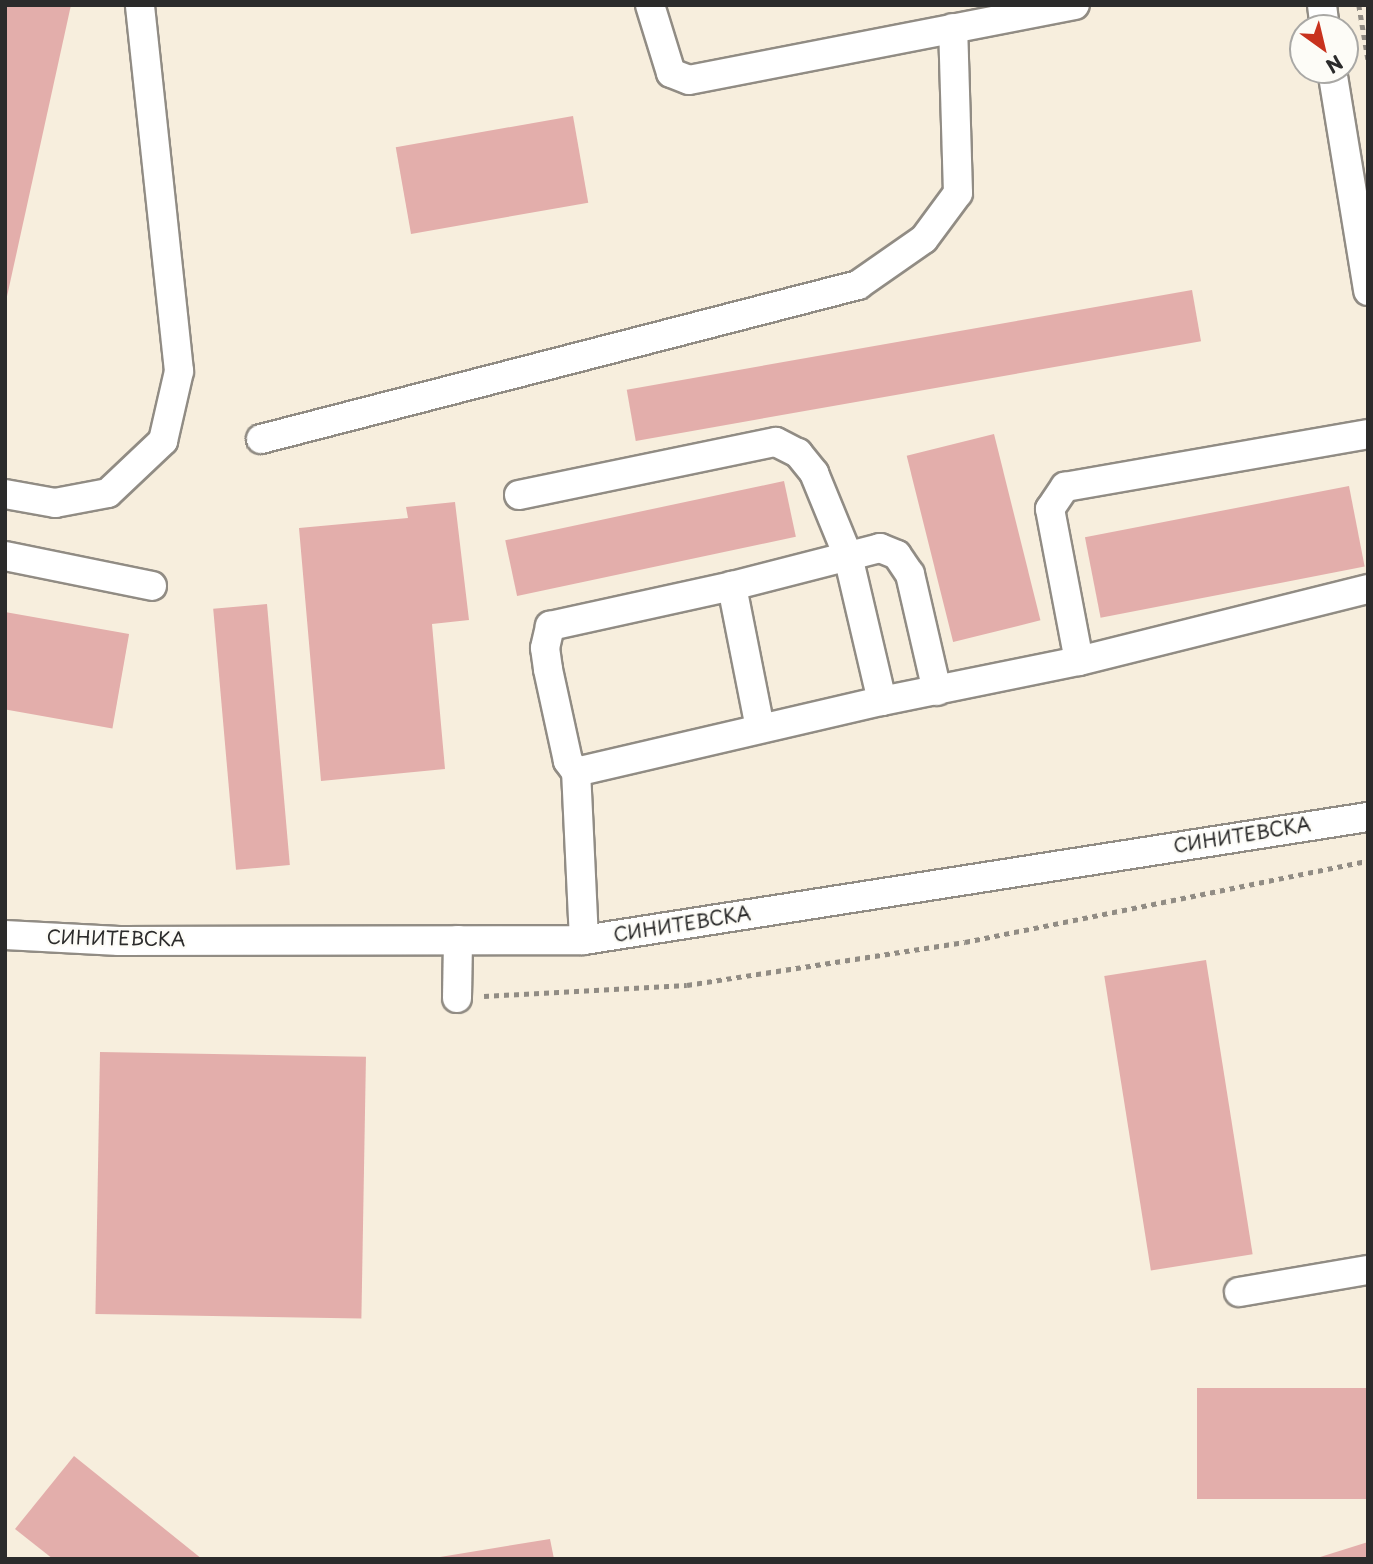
<!DOCTYPE html>
<html>
<head>
<meta charset="utf-8">
<style>
	body { margin:0 }
	#map { position:relative; width:1373px; height:1564px; overflow:hidden; background:#f7eedd; font-family:"Playpen Sans",sans-serif }
	div>[style] { position:absolute }
	[style*='--x'] { left:calc(var(--x)*1px); top:calc(var(--y)*1px); width:calc(var(--w)*1px); rotate:calc(var(--a)*1deg) }
	.building>* { inset:0; background:#e3aeab; transform-origin:0 0 }
	.path>* { height:4.5px; margin-top:-2.25px; transform-origin:0; background:repeating-linear-gradient(90deg,#918c84 0 5px,transparent 0 10px) }
	.roads { filter:drop-shadow(2px 0 #918c84) drop-shadow(-2px 0 #918c84) drop-shadow(0 2px #918c84) drop-shadow(0 -2px #918c84) }
	.minor>* { height:28px; margin:-14px; padding:0 14px; transform-origin:14px; border-radius:14px; background:#fff }
	span { translate:-50% -50%; white-space:nowrap; text-align:center; line-height:1.15; -webkit-text-stroke:5px #fdfcf7; paint-order:stroke }
	.street-label { font-size:19px; color:#2b2b2b }
	.frame { position:absolute; inset:0; border:7px solid #2b2b2b; pointer-events:none }
	.north { position:absolute; left:1289px; top:14px; width:70px; height:70px; box-sizing:border-box; background:#fdfcf7; border:2px solid #a9a8a5; border-radius:50%; rotate:146deg; font-size:19px; font-weight:700; line-height:28px; text-align:center; color:#2b2b2b }
	.north::after { content:''; display:block; margin:auto; width:24px; height:32px; background:#c8321e; clip-path:polygon(50% 0,100% 100%,50% 72%,0 100%) }
</style>
</head>
<body>
<div id="map">
	<div class="building">
		<i style="clip-path:polygon(5px 5px,71px 5px,6px 301px,5px 300px)"></i>
		<i style="left:573px;top:116px;width:88px;height:180px;rotate:80deg"></i>
		<i style="left:1192px;top:290px;width:52px;height:574px;rotate:80deg"></i>
		<i style="left:994px;top:434px;width:192px;height:90px;rotate:76deg"></i>
		<i style="left:784px;top:481px;width:57px;height:285px;rotate:78deg"></i>
		<i style="left:1349px;top:486px;width:82px;height:269px;rotate:79deg"></i>
		<i style="clip-path:polygon(455px 502px,469px 620px,432px 624px,445px 769px,321px 781px,299px 528px,408px 518px,406px 507px)"></i>
		<i style="left:267px;top:604px;width:262px;height:54px;rotate:85deg"></i>
		<i style="left:5px;top:612px;width:126px;height:96px;rotate:10deg"></i>
		<i style="left:1206px;top:960px;width:298px;height:103px;rotate:81deg"></i>
		<i style="left:100px;top:1052px;width:266px;height:262px;rotate:1deg"></i>
		<i style="left:1368px;top:1388px;width:111px;height:171px;rotate:90deg"></i>
		<i style="clip-path:polygon(74px 1456px,202px 1559px,53px 1559px,15px 1529px)"></i>
		<i style="clip-path:polygon(550px 1539px,554px 1559px,441px 1559px,440px 1557px)"></i>
		<i style="clip-path:polygon(1368px 1542px,1368px 1559px,1317px 1559px,1317px 1558px)"></i>
	</div>
	<div class="path">
		<i style="--x:1359;--y:5;--w:55;--a:80.5"></i>
		<i style="--x:484;--y:996;--w:203;--a:-3.1"></i>
		<i style="--x:687;--y:985;--w:281;--a:-8.8"></i>
		<i style="--x:965;--y:942;--w:411;--a:-11.4"></i>
	</div>
	<div class="roads">
		<div class="minor">
			<i style="--x:650;--y:5;--w:71;--a:72.8"></i>
			<i style="--x:671;--y:73;--w:19;--a:21"></i>
			<i style="--x:689;--y:80;--w:393;--a:-11"></i>
			<i style="--x:1322;--y:5;--w:23;--a:83"></i>
			<i style="--x:1332;--y:70;--w:224;--a:80.7"></i>
			<i style="--x:261;--y:439;--w:617;--a:-14.46"></i>
			<i style="--x:858;--y:285;--w:80;--a:-34.9"></i>
			<i style="--x:924;--y:239;--w:57;--a:-53.5"></i>
			<i style="--x:958;--y:193;--w:165;--a:-91.7"></i>
			<i style="--x:5;--y:494;--w:51;--a:10.2"></i>
			<i style="--x:55;--y:503;--w:54;--a:-10.7"></i>
			<i style="--x:108;--y:493;--w:76;--a:-43.4"></i>
			<i style="--x:163;--y:441;--w:72;--a:-77.1"></i>
			<i style="--x:179;--y:371;--w:368;--a:-96.1"></i>
			<i style="--x:519;--y:495;--w:262;--a:-11.7"></i>
			<i style="--x:776;--y:442;--w:25;--a:27"></i>
			<i style="--x:798;--y:453;--w:26;--a:51"></i>
			<i style="--x:814;--y:473;--w:90;--a:67.7"></i>
			<i style="--x:848;--y:556;--w:149;--a:76.8"></i>
			<i style="--x:5;--y:556;--w:150;--a:11.5"></i>
			<i style="--x:1079;--y:661;--w:155;--a:-100.8"></i>
			<i style="--x:1050;--y:509;--w:27;--a:-56"></i>
			<i style="--x:1065;--y:487;--w:308;--a:-9.9"></i>
			<i style="--x:760;--y:728;--w:145;--a:-101.2"></i>
			<i style="--x:732;--y:586;--w:153;--a:-14.4"></i>
			<i style="--x:880;--y:548;--w:18;--a:22"></i>
			<i style="--x:897;--y:555;--w:23;--a:56"></i>
			<i style="--x:910;--y:574;--w:120;--a:77"></i>
			<i style="--x:576;--y:772;--w:314;--a:-13.1"></i>
			<i style="--x:882;--y:701;--w:201;--a:-11.5"></i>
			<i style="--x:1079;--y:661;--w:298;--a:-14"></i>
			<i style="--x:5;--y:935;--w:114;--a:3"></i>
			<i style="--x:119;--y:941;--w:465;--a:-0.1"></i>
			<i style="--x:584;--y:940;--w:794;--a:-8.92"></i>
			<i style="--x:584;--y:940;--w:168;--a:-92.7"></i>
			<i style="--x:576;--y:772;--w:14;--a:-126"></i>
			<i style="--x:568;--y:761;--w:94;--a:-102.3"></i>
			<i style="--x:548;--y:669;--w:21;--a:-98"></i>
			<i style="--x:545;--y:648;--w:23;--a:-77"></i>
			<i style="--x:550;--y:626;--w:186;--a:-12.4"></i>
			<i style="--x:457;--y:998;--w:58;--a:-89"></i>
			<i style="--x:1239;--y:1292;--w:131;--a:-9.7"></i>
		</div>
	</div>
	<div class="street-label">
		<span style="left:1242px;top:835px;rotate:-9deg">СИНИТЕВСКА</span>
		<span style="left:682px;top:924px;rotate:-9deg">СИНИТЕВСКА</span>
		<span style="left:116px;top:938px;rotate:1deg">СИНИТЕВСКА</span>
	</div>
	<div class="frame"></div>
	<div class="north">N</div>
</div>
</body>
</html>
